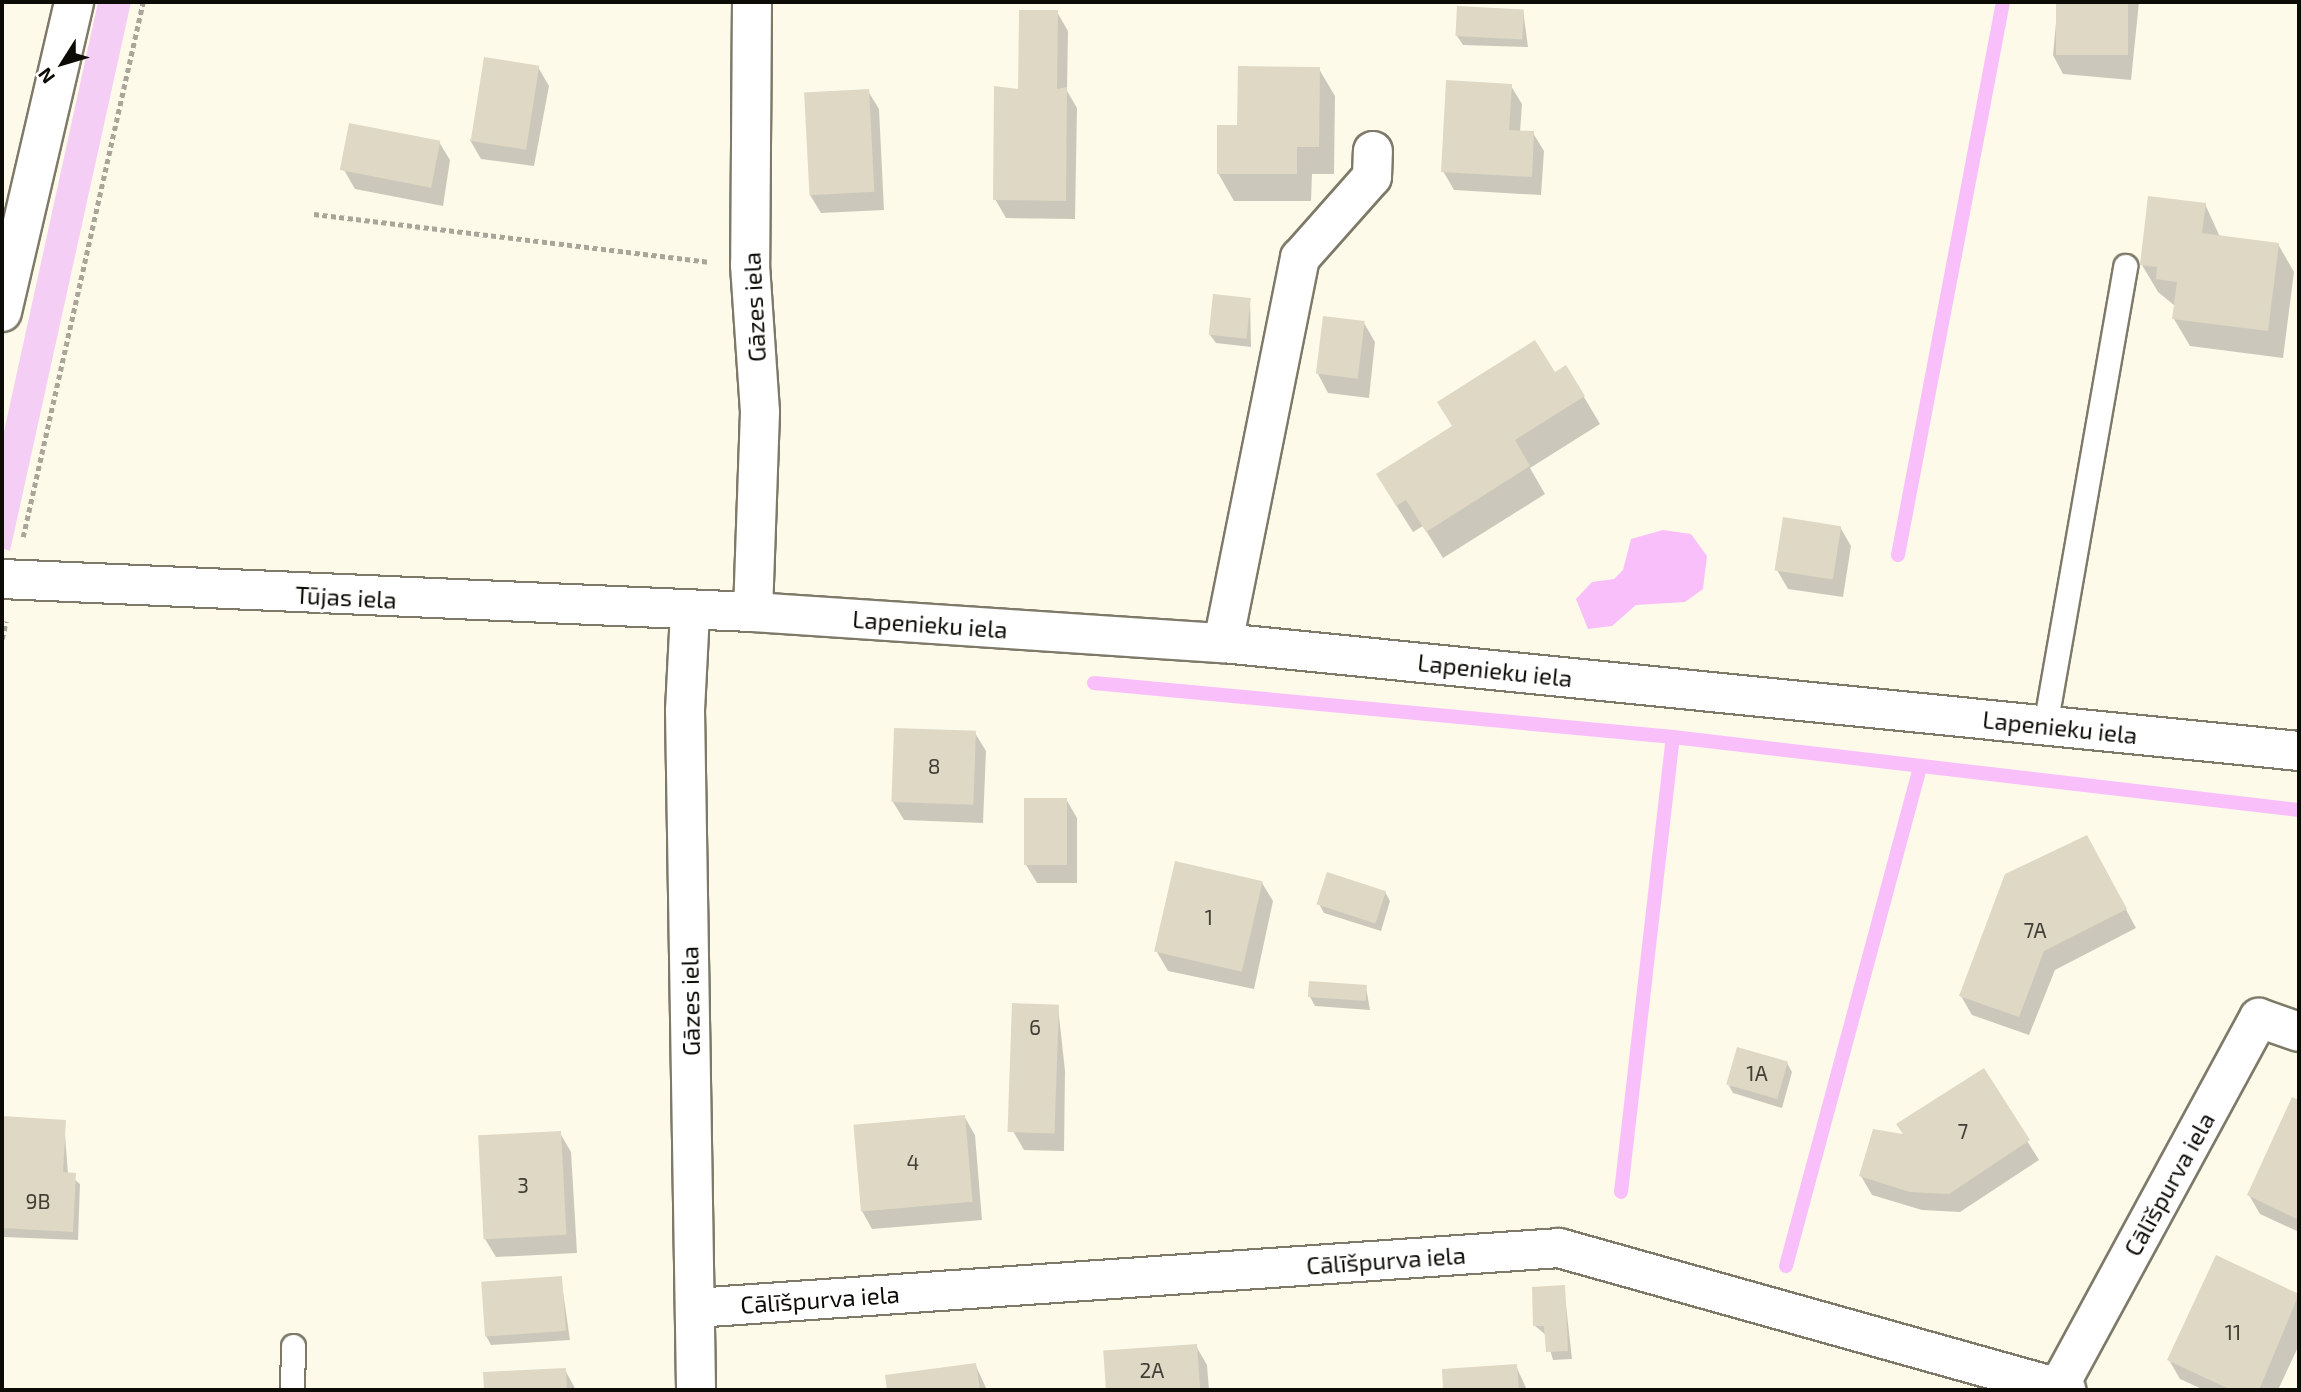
<!DOCTYPE html>
<html>
<head>
<meta charset="utf-8">
<style>
	body { margin:0 }
	#map { position:relative; width:2301px; height:1392px; overflow:hidden; background:#fefaea; font-family:"Exo 2",sans-serif }
	div>[style] { position:absolute }
	[style*='--x'] { left:calc(var(--x)*1px); top:calc(var(--y)*1px); width:calc(var(--w)*1px); rotate:calc(var(--a)*1deg) }
	.green>* { inset:0; background:#f4cef5 }
	.water>* { inset:0; background:#f9bffb }
	.shadow>* { inset:0; background:#0003 }
	.stream>* { height:14px; margin:-7px; padding:0 7px; transform-origin:7px; border-radius:7px; background:#f9bffb }
	.building>* { inset:0; background:#ded8c5; transform-origin:0 0 }
	.path>* { height:4.5px; margin-top:-2.25px; transform-origin:0; background:repeating-linear-gradient(90deg,#a8a599 0 5px,transparent 0 8.5px) }
	.roads { filter:drop-shadow(2px 0 #7e7968) drop-shadow(-2px 0 #7e7968) drop-shadow(0 2px #7e7968) drop-shadow(0 -2px #7e7968) }
	.lane>* { height:23px; margin:-11.5px; padding:0 11.5px; transform-origin:11.5px; border-radius:11.5px; background:#fff }
	.street>* { height:38px; margin:-19px; padding:0 19px; transform-origin:19px; border-radius:19px; background:#fff }
	.secondary>* { height:38px; margin:-19px; padding:0 19px; transform-origin:19px; border-radius:19px; background:#fff }
	span { translate:-50% -50%; white-space:nowrap; text-align:center; line-height:1.15; -webkit-text-stroke:6px #fff; paint-order:stroke }
	.number-label { font-size:21px; color:#413e36 }
	.number-label span { -webkit-text-stroke-width:0 }
	.street-label { font-size:24px; color:#0d0b06 }
	.frame { position:absolute; inset:0; border:4px solid #0d0b06; pointer-events:none }
	.north { position:absolute; left:28px; top:28px; width:70px; height:70px; -webkit-text-stroke:5px #fff; paint-order:stroke; rotate:233deg; font-size:19px; font-weight:700; line-height:28px; text-align:center; color:#0d0b06 }
	.north::after { content:''; display:block; margin:auto; width:24px; height:32px; background:#0d0b06; clip-path:polygon(50% 0,100% 100%,50% 72%,0 100%) }
</style>
</head>
<body>
<div id="map">
	<div class="green">
		<i style="clip-path:polygon(98px 2px,131px 2px,10px 551px,2px 548px,2px 441px)"></i>
	</div>
	<div class="water">
		<i style="clip-path:polygon(1663px 530px,1691px 534px,1707px 556px,1703px 589px,1685px 602px,1636px 605px,1612px 626px,1588px 629px,1576px 599px,1592px 582px,1614px 579px,1623px 570px,1631px 539px)"></i>
	</div>
	<div class="shadow">
		<i style="clip-path:polygon(2058px 2px,2139px 2px,2131px 80px,2063px 74px,2053px 55px)"></i>
		<i style="clip-path:polygon(1523px 10px,1528px 47px,1463px 45px,1457px 36px)"></i>
		<i style="clip-path:polygon(1057px 12px,1068px 31px,1067px 91px,1077px 108px,1075px 219px,1006px 218px,995px 199px,1020px 91px)"></i>
		<i style="clip-path:polygon(538px 67px,549px 86px,534px 166px,481px 159px,470px 140px)"></i>
		<i style="clip-path:polygon(1319px 69px,1335px 96px,1334px 174px,1312px 174px,1311px 201px,1234px 201px,1218px 173px,1239px 127px)"></i>
		<i style="clip-path:polygon(1511px 86px,1522px 104px,1520px 132px,1533px 133px,1544px 151px,1541px 195px,1454px 190px,1443px 171px)"></i>
		<i style="clip-path:polygon(868px 91px,879px 109px,884px 210px,821px 213px,810px 195px)"></i>
		<i style="clip-path:polygon(439px 142px,450px 160px,443px 206px,355px 189px,344px 170px)"></i>
		<i style="clip-path:polygon(2205px 204px,2220px 237px,2278px 244px,2294px 272px,2283px 358px,2190px 346px,2174px 319px,2175px 306px,2158px 292px,2142px 265px)"></i>
		<i style="clip-path:polygon(1250px 299px,1251px 347px,1216px 343px,1210px 335px)"></i>
		<i style="clip-path:polygon(1364px 323px,1375px 342px,1369px 398px,1328px 393px,1318px 374px)"></i>
		<i style="clip-path:polygon(1555px 374px,1584px 397px,1600px 424px,1530px 468px,1545px 494px,1443px 558px,1423px 526px,1413px 532px,1394px 502px,1453px 427px)"></i>
		<i style="clip-path:polygon(1840px 527px,1851px 546px,1843px 597px,1788px 589px,1777px 570px)"></i>
		<i style="clip-path:polygon(975px 733px,986px 751px,983px 823px,904px 820px,893px 802px)"></i>
		<i style="clip-path:polygon(1066px 799px,1077px 818px,1077px 883px,1037px 883px,1026px 865px)"></i>
		<i style="clip-path:polygon(2097px 856px,2136px 928px,2055px 970px,2029px 1035px,1972px 1015px,1961px 996px)"></i>
		<i style="clip-path:polygon(1262px 883px,1273px 901px,1254px 989px,1168px 971px,1157px 952px)"></i>
		<i style="clip-path:polygon(1385px 892px,1390px 901px,1381px 931px,1324px 913px,1319px 904px)"></i>
		<i style="clip-path:polygon(1366px 987px,1370px 1010px,1315px 1006px,1310px 997px)"></i>
		<i style="clip-path:polygon(1058px 1007px,1065px 1071px,1064px 1151px,1024px 1150px,1013px 1131px)"></i>
		<i style="clip-path:polygon(1787px 1063px,1792px 1072px,1782px 1108px,1733px 1093px,1728px 1084px)"></i>
		<i style="clip-path:polygon(1983px 1070px,2039px 1160px,1960px 1212px,1922px 1210px,1872px 1195px,1861px 1176px)"></i>
		<i style="clip-path:polygon(2293px 1099px,2299px 1102px,2299px 1232px,2260px 1214px,2249px 1195px)"></i>
		<i style="clip-path:polygon(964px 1116px,975px 1135px,982px 1220px,872px 1229px,862px 1211px)"></i>
		<i style="clip-path:polygon(4px 1118px,64px 1121px,68px 1174px,80px 1184px,78px 1240px,4px 1237px)"></i>
		<i style="clip-path:polygon(560px 1133px,571px 1152px,577px 1253px,496px 1257px,485px 1239px)"></i>
		<i style="clip-path:polygon(2217px 1257px,2299px 1296px,2299px 1345px,2278px 1390px,2204px 1390px,2180px 1379px,2169px 1360px)"></i>
		<i style="clip-path:polygon(561px 1278px,570px 1340px,491px 1345px,486px 1336px)"></i>
		<i style="clip-path:polygon(1564px 1287px,1572px 1359px,1553px 1360px,1546px 1335px,1535px 1326px)"></i>
		<i style="clip-path:polygon(1196px 1346px,1207px 1365px,1209px 1390px,1108px 1390px,1105px 1351px)"></i>
		<i style="clip-path:polygon(975px 1364px,987px 1390px,889px 1390px,887px 1377px)"></i>
		<i style="clip-path:polygon(1516px 1366px,1527px 1390px,1445px 1390px,1444px 1370px)"></i>
		<i style="clip-path:polygon(565px 1370px,576px 1390px,486px 1390px,485px 1374px)"></i>
	</div>
	<div class="stream">
		<i style="--x:1898;--y:555;--w:563;--a:-79.25"></i>
		<i style="--x:1094;--y:683;--w:582;--a:5.33"></i>
		<i style="--x:1673;--y:737;--w:630;--a:6.65"></i>
		<i style="--x:1621;--y:1192;--w:458;--a:-83.5"></i>
		<i style="--x:1786;--y:1266;--w:513;--a:-74.96"></i>
	</div>
	<div class="building">
		<i style="left:2056px;top:2px;width:72px;height:53px"></i>
		<i style="left:1457px;top:6px;width:67px;height:30px;rotate:3deg"></i>
		<i style="clip-path:polygon(1019px 10px,1058px 10px,1057px 89px,1067px 87px,1066px 201px,993px 200px,994px 86px,1018px 89px)"></i>
		<i style="left:484px;top:57px;width:56px;height:85px;rotate:9deg"></i>
		<i style="clip-path:polygon(1238px 66px,1320px 67px,1319px 147px,1297px 147px,1297px 174px,1217px 174px,1217px 125px,1237px 125px)"></i>
		<i style="clip-path:polygon(1446px 80px,1512px 84px,1509px 130px,1534px 131px,1532px 177px,1441px 172px)"></i>
		<i style="left:869px;top:89px;width:103px;height:65px;rotate:87deg"></i>
		<i style="left:349px;top:123px;width:93px;height:48px;rotate:11deg"></i>
		<i style="clip-path:polygon(2148px 196px,2206px 203px,2202px 233px,2279px 243px,2268px 331px,2172px 319px,2177px 282px,2156px 279px,2157px 267px,2140px 265px)"></i>
		<i style="left:1213px;top:294px;width:38px;height:41px;rotate:6deg"></i>
		<i style="left:1323px;top:316px;width:42px;height:58px;rotate:7deg"></i>
		<i style="clip-path:polygon(1535px 340px,1555px 372px,1566px 365px,1585px 396px,1515px 440px,1530px 466px,1426px 532px,1406px 500px,1396px 506px,1376px 474px,1452px 426px,1437px 402px)"></i>
		<i style="left:1783px;top:517px;width:59px;height:54px;rotate:9deg"></i>
		<i style="left:894px;top:728px;width:82px;height:74px;rotate:2deg"></i>
		<i style="left:1024px;top:798px;width:43px;height:67px"></i>
		<i style="clip-path:polygon(2087px 835px,2127px 909px,2044px 951px,2019px 1017px,1959px 996px,2005px 874px)"></i>
		<i style="left:1175px;top:861px;width:90px;height:93px;rotate:13deg"></i>
		<i style="left:1327px;top:872px;width:62px;height:34px;rotate:18deg"></i>
		<i style="left:1309px;top:981px;width:58px;height:16px;rotate:4deg"></i>
		<i style="left:1012px;top:1003px;width:47px;height:129px;rotate:2deg"></i>
		<i style="left:1737px;top:1047px;width:53px;height:39px;rotate:16deg"></i>
		<i style="clip-path:polygon(1984px 1068px,2030px 1140px,1949px 1194px,1910px 1192px,1859px 1176px,1873px 1129px,1903px 1134px,1896px 1124px)"></i>
		<i style="clip-path:polygon(2292px 1097px,2299px 1100px,2299px 1220px,2247px 1195px)"></i>
		<i style="left:965px;top:1115px;width:87px;height:112px;rotate:85deg"></i>
		<i style="clip-path:polygon(2px 1116px,66px 1120px,63px 1172px,76px 1173px,73px 1232px,2px 1228px)"></i>
		<i style="left:561px;top:1131px;width:104px;height:83px;rotate:87deg"></i>
		<i style="clip-path:polygon(2216px 1255px,2299px 1294px,2259px 1390px,2231px 1390px,2167px 1360px)"></i>
		<i style="left:562px;top:1276px;width:55px;height:81px;rotate:86deg"></i>
		<i style="clip-path:polygon(1565px 1285px,1568px 1351px,1546px 1352px,1544px 1326px,1533px 1326px,1532px 1287px)"></i>
		<i style="left:1197px;top:1344px;width:46px;height:94px;rotate:86deg"></i>
		<i style="clip-path:polygon(976px 1363px,980px 1390px,887px 1390px,885px 1375px)"></i>
		<i style="clip-path:polygon(1517px 1364px,1519px 1390px,1443px 1390px,1442px 1369px)"></i>
		<i style="clip-path:polygon(566px 1368px,567px 1390px,484px 1390px,483px 1372px)"></i>
	</div>
	<div class="path">
		<i style="--x:314;--y:214;--w:397;--a:6.9"></i>
		<i style="--x:23;--y:537;--w:548;--a:-77.36"></i>
		<i style="--x:2;--y:639;--w:18;--a:-77"></i>
	</div>
	<div class="roads">
		<div class="lane">
			<i style="--x:2045;--y:726;--w:467;--a:-80.1"></i>
			<i style="--x:292;--y:1390;--w:44;--a:-88.7"></i>
		</div>
		<div class="street">
			<i style="--x:752;--y:2;--w:263;--a:90.4"></i>
			<i style="--x:750;--y:265;--w:147;--a:86.1"></i>
			<i style="--x:760;--y:412;--w:200;--a:92"></i>
			<i style="--x:2;--y:579;--w:752;--a:2.52"></i>
			<i style="--x:753;--y:612;--w:471;--a:3.8"></i>
			<i style="--x:1223;--y:643;--w:1081;--a:5.73"></i>
			<i style="--x:690;--y:612;--w:98;--a:92.9"></i>
			<i style="--x:685;--y:710;--w:680;--a:89.07"></i>
			<i style="--x:1223;--y:643;--w:393;--a:-78.7"></i>
			<i style="--x:1300;--y:258;--w:108;--a:-48.4"></i>
			<i style="--x:1372;--y:177;--w:26;--a:-88"></i>
			<i style="--x:695;--y:1308;--w:866;--a:-3.97"></i>
			<i style="--x:1559;--y:1248;--w:527;--a:15.65"></i>
			<i style="--x:2059;--y:1386;--w:419;--a:-61.5"></i>
			<i style="--x:2259;--y:1018;--w:42;--a:19.3"></i>
		</div>
		<div class="secondary">
			<i style="--x:2;--y:312;--w:318;--a:-76.9"></i>
		</div>
	</div>
	<div class="number-label">
		<span style="left:934px;top:766px">8</span>
		<span style="left:1209px;top:917px">1</span>
		<span style="left:2035px;top:930px">7A</span>
		<span style="left:1035px;top:1027px">6</span>
		<span style="left:1757px;top:1073px">1A</span>
		<span style="left:1963px;top:1131px">7</span>
		<span style="left:913px;top:1162px">4</span>
		<span style="left:523px;top:1185px">3</span>
		<span style="left:38px;top:1201px">9B</span>
		<span style="left:2233px;top:1332px">11</span>
		<span style="left:1152px;top:1370px">2A</span>
	</div>
	<div class="street-label">
		<span style="left:754px;top:307px;rotate:-93deg">Gāzes iela</span>
		<span style="left:346px;top:597px;rotate:3deg">Tūjas iela</span>
		<span style="left:930px;top:624px;rotate:4deg">Lapenieku iela</span>
		<span style="left:1495px;top:670px;rotate:6deg">Lapenieku iela</span>
		<span style="left:2060px;top:727px;rotate:6deg">Lapenieku iela</span>
		<span style="left:690px;top:1001px;rotate:-91deg">Gāzes iela</span>
		<span style="left:2169px;top:1184px;rotate:-61deg">Cālīšpurva iela</span>
		<span style="left:1386px;top:1260px;rotate:-4deg">Cālīšpurva iela</span>
		<span style="left:820px;top:1299px;rotate:-4deg">Cālīšpurva iela</span>
	</div>
	<div class="frame"></div>
	<div class="north">N</div>
</div>
</body>
</html>
